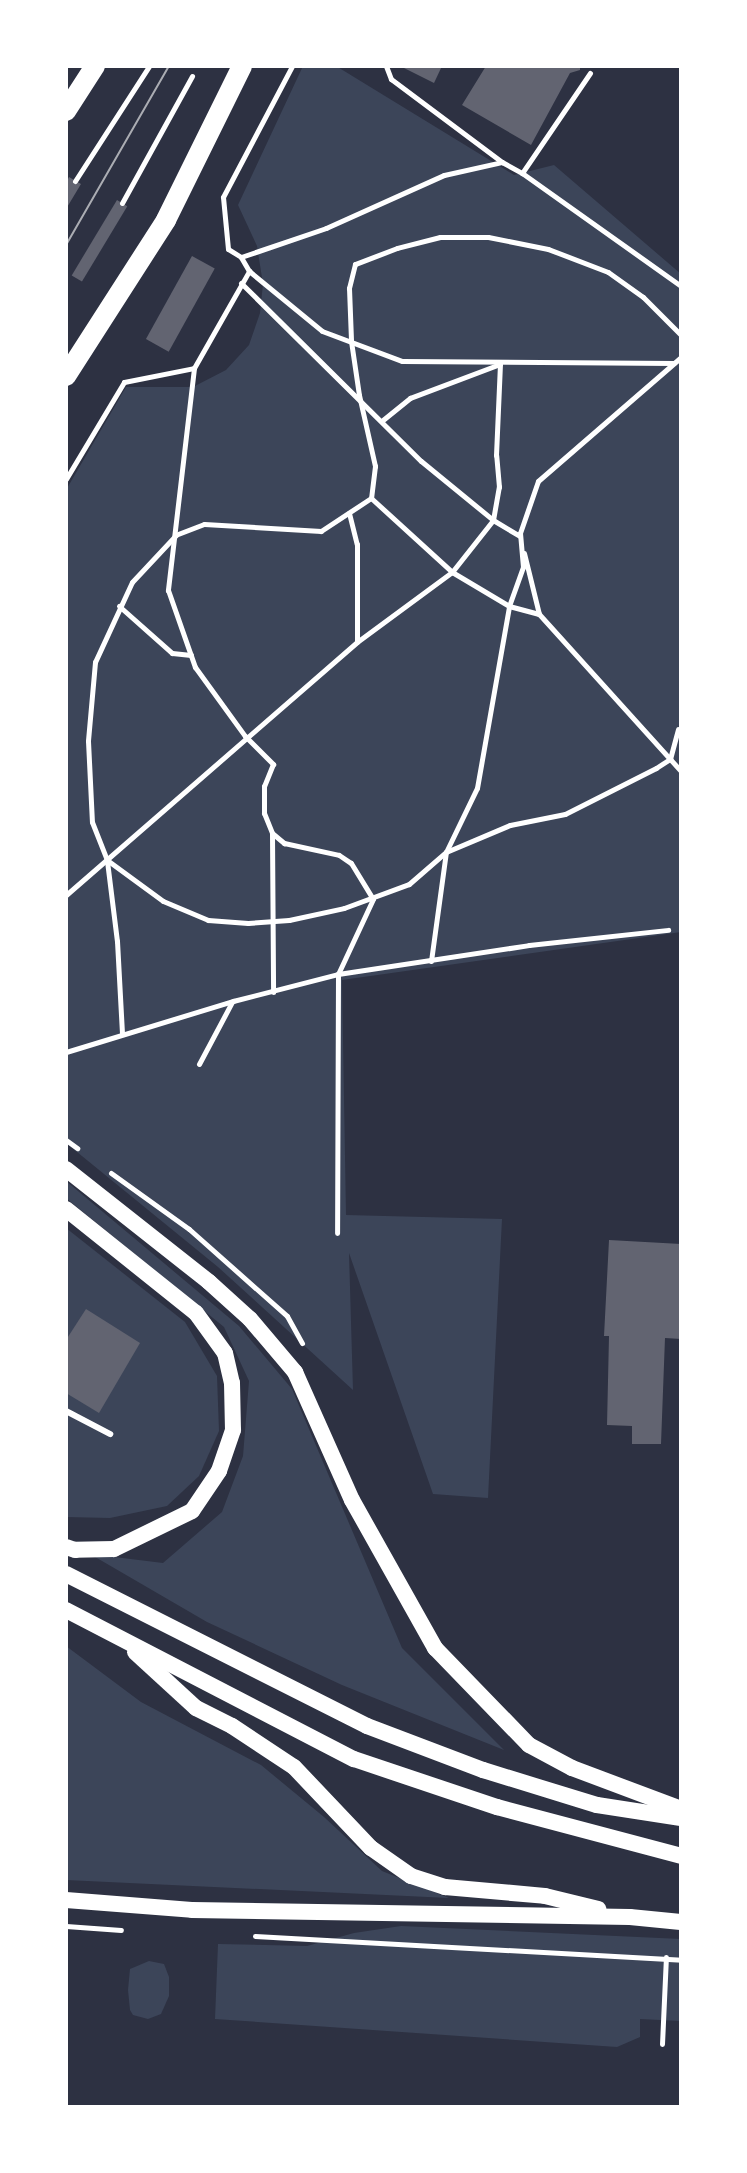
<!DOCTYPE html>
<html>
<head>
<meta charset="utf-8">
<style>
	body { margin:0 }
	#map { position:relative; width:747px; height:2173px; overflow:hidden; background:#2d3142; font-family:Montserrat,sans-serif }
	div>[style] { position:absolute }
	[style*='--x'] { left:calc(var(--x)*1px); top:calc(var(--y)*1px); width:calc(var(--w)*1px); rotate:calc(var(--a)*1deg) }
	.green>* { inset:0; background:#3c4559 }
	.building>* { inset:0; background:#626471; transform-origin:0 0 }
	.path>* { height:5px; margin:-2.5px; padding:0 2.5px; transform-origin:2.5px; border-radius:2.5px; background:#fff }
	.service>* { height:6px; margin:-3px; padding:0 3px; transform-origin:3px; border-radius:3px; background:#fff }
	.secondary>* { height:16px; margin:-8px; padding:0 8px; transform-origin:8px; border-radius:8px; background:#fff }
	.primary>* { height:20px; margin:-10px; padding:0 10px; transform-origin:10px; border-radius:10px; background:#fff }
	.tram>* { height:2px; margin:-1px; padding:0 1px; transform-origin:1px; border-radius:1px; background:#abadb3 }
	span { translate:-50% -50%; white-space:nowrap; text-align:center; line-height:1.15; -webkit-text-stroke:7px #fff; paint-order:stroke }
	.frame { position:absolute; inset:0; border:68px solid #fff; pointer-events:none }
</style>
</head>
<body>
<div id="map">
	<div class="green">
		<i style="clip-path:polygon(303px 66px,336px 66px,514px 175px,554px 165px,681px 274px,681px 932px,342px 980px,346px 1215px,502px 1219px,488px 1498px,433px 1494px,349px 1253px,353px 1390px,218px 1267px,66px 1143px,66px 490px,126px 387px,193px 387px,226px 370px,249px 345px,260px 313px,263px 284px,257px 246px,238px 205px)"></i>
		<i style="clip-path:polygon(66px 1181px,239px 1326px,292px 1389px,402px 1648px,504px 1750px,342px 1685px,207px 1622px,90px 1554px,163px 1563px,222px 1512px,243px 1456px,249px 1381px,224px 1327px,66px 1198px)"></i>
		<i style="clip-path:polygon(66px 1228px,185px 1322px,217px 1376px,219px 1431px,199px 1476px,167px 1506px,110px 1518px,66px 1517px)"></i>
		<i style="clip-path:polygon(66px 1646px,141px 1702px,261px 1765px,324px 1817px,382px 1871px,449px 1898px,66px 1880px)"></i>
		<i style="clip-path:polygon(401px 1926px,681px 1939px,681px 2021px,640px 2019px,640px 2037px,617px 2047px,215px 2019px,218px 1944px,307px 1946px,354px 1933px)"></i>
		<i style="clip-path:polygon(149px 1961px,164px 1964px,169px 1977px,169px 1996px,161px 2014px,148px 2019px,133px 2015px,130px 2010px,128px 1990px,130px 1969px)"></i>
	</div>
	<div class="building">
		<i style="clip-path:polygon(400px 66px,442px 66px,434px 83px)"></i>
		<i style="clip-path:polygon(486px 66px,580px 66px,580px 70px,570px 73px,531px 145px,462px 105px)"></i>
		<i style="clip-path:polygon(69px 177px,81px 184px,66px 209px,66px 183px)"></i>
		<i style="left:117px;top:200px;width:12px;height:88px;rotate:31deg"></i>
		<i style="left:192px;top:256px;width:26px;height:95px;rotate:29deg"></i>
		<i style="clip-path:polygon(609px 1240px,681px 1244px,681px 1339px,665px 1338px,661px 1444px,632px 1444px,632px 1426px,607px 1425px,609px 1336px,604px 1336px)"></i>
		<i style="clip-path:polygon(86px 1309px,140px 1343px,99px 1413px,66px 1393px,66px 1340px)"></i>
	</div>
	<div class="path">
		<i style="--x:386;--y:66;--w:14;--a:69"></i>
		<i style="--x:391;--y:79;--w:139;--a:36.8"></i>
		<i style="--x:590;--y:73;--w:121;--a:124.2"></i>
		<i style="--x:522;--y:173;--w:195;--a:35.4"></i>
		<i style="--x:75;--y:181;--w:137;--a:-57.2"></i>
		<i style="--x:122;--y:203;--w:145;--a:-61.1"></i>
		<i style="--x:241;--y:257;--w:90;--a:-18.8"></i>
		<i style="--x:326;--y:228;--w:129;--a:-24.2"></i>
		<i style="--x:444;--y:175;--w:59;--a:-12.6"></i>
		<i style="--x:502;--y:162;--w:23;--a:29"></i>
		<i style="--x:249;--y:271;--w:94;--a:39.4"></i>
		<i style="--x:322;--y:331;--w:85;--a:20.6"></i>
		<i style="--x:402;--y:361;--w:272;--a:0.4"></i>
		<i style="--x:241;--y:283;--w:253;--a:44.7"></i>
		<i style="--x:421;--y:461;--w:93;--a:39.3"></i>
		<i style="--x:493;--y:520;--w:31;--a:31"></i>
		<i style="--x:681;--y:335;--w:54;--a:-135"></i>
		<i style="--x:643;--y:297;--w:43;--a:-144.5"></i>
		<i style="--x:608;--y:272;--w:64;--a:-159"></i>
		<i style="--x:548;--y:249;--w:61;--a:-168.7"></i>
		<i style="--x:488;--y:237;--w:48;--a:180"></i>
		<i style="--x:440;--y:237;--w:44;--a:165.7"></i>
		<i style="--x:397;--y:248;--w:45;--a:159.1"></i>
		<i style="--x:355;--y:264;--w:25;--a:104"></i>
		<i style="--x:349;--y:288;--w:53;--a:87.8"></i>
		<i style="--x:351;--y:341;--w:55;--a:81.6"></i>
		<i style="--x:359;--y:395;--w:73;--a:77.3"></i>
		<i style="--x:375;--y:466;--w:32;--a:97"></i>
		<i style="--x:371;--y:498;--w:60;--a:146.6"></i>
		<i style="--x:321;--y:531;--w:117;--a:-176.6"></i>
		<i style="--x:204;--y:524;--w:30;--a:159"></i>
		<i style="--x:176;--y:535;--w:64;--a:133.1"></i>
		<i style="--x:132;--y:582;--w:88;--a:114.8"></i>
		<i style="--x:95;--y:662;--w:79;--a:95.1"></i>
		<i style="--x:88;--y:741;--w:81;--a:87.2"></i>
		<i style="--x:92;--y:822;--w:41;--a:68.5"></i>
		<i style="--x:107;--y:860;--w:69;--a:36.2"></i>
		<i style="--x:163;--y:901;--w:49;--a:22.9"></i>
		<i style="--x:208;--y:920;--w:40;--a:4.3"></i>
		<i style="--x:248;--y:923;--w:41;--a:-4.2"></i>
		<i style="--x:289;--y:920;--w:56;--a:-12.3"></i>
		<i style="--x:344;--y:908;--w:69;--a:-20.3"></i>
		<i style="--x:409;--y:884;--w:49;--a:-40.9"></i>
		<i style="--x:446;--y:852;--w:71;--a:-64.2"></i>
		<i style="--x:477;--y:788;--w:185;--a:-80"></i>
		<i style="--x:509;--y:606;--w:41;--a:-70.3"></i>
		<i style="--x:523;--y:567;--w:34;--a:-95"></i>
		<i style="--x:520;--y:533;--w:55;--a:-70.9"></i>
		<i style="--x:538;--y:481;--w:189;--a:-40.9"></i>
		<i style="--x:194;--y:368;--w:224;--a:96.7"></i>
		<i style="--x:168;--y:590;--w:82;--a:70.7"></i>
		<i style="--x:195;--y:667;--w:85;--a:54.1"></i>
		<i style="--x:245;--y:736;--w:40;--a:45"></i>
		<i style="--x:273;--y:764;--w:24;--a:112"></i>
		<i style="--x:264;--y:786;--w:27;--a:90"></i>
		<i style="--x:264;--y:813;--w:22;--a:68"></i>
		<i style="--x:272;--y:833;--w:16;--a:40"></i>
		<i style="--x:284;--y:843;--w:56;--a:12.3"></i>
		<i style="--x:339;--y:855;--w:14;--a:34"></i>
		<i style="--x:351;--y:863;--w:42;--a:58.6"></i>
		<i style="--x:373;--y:899;--w:83;--a:115"></i>
		<i style="--x:338;--y:974;--w:259;--a:90.2"></i>
		<i style="--x:66;--y:479;--w:113;--a:-59.1"></i>
		<i style="--x:124;--y:382;--w:71;--a:-11.3"></i>
		<i style="--x:194;--y:368;--w:112;--a:-60.4"></i>
		<i style="--x:249;--y:271;--w:16;--a:-120"></i>
		<i style="--x:241;--y:257;--w:15;--a:-148"></i>
		<i style="--x:228;--y:249;--w:52;--a:-95.5"></i>
		<i style="--x:223;--y:197;--w:148;--a:-62.2"></i>
		<i style="--x:371;--y:498;--w:110;--a:42.4"></i>
		<i style="--x:452;--y:572;--w:66;--a:30.8"></i>
		<i style="--x:509;--y:606;--w:31;--a:15"></i>
		<i style="--x:349;--y:513;--w:32;--a:76"></i>
		<i style="--x:357;--y:544;--w:97;--a:90"></i>
		<i style="--x:524;--y:553;--w:63;--a:76.2"></i>
		<i style="--x:539;--y:614;--w:212;--a:47.9"></i>
		<i style="--x:119;--y:606;--w:71;--a:41.6"></i>
		<i style="--x:172;--y:653;--w:19;--a:6"></i>
		<i style="--x:272;--y:834;--w:158;--a:89.6"></i>
		<i style="--x:107;--y:861;--w:81;--a:82.9"></i>
		<i style="--x:117;--y:941;--w:93;--a:86.9"></i>
		<i style="--x:66;--y:895;--w:386;--a:-41"></i>
		<i style="--x:357;--y:642;--w:118;--a:-36.4"></i>
		<i style="--x:452;--y:572;--w:66;--a:-51.7"></i>
		<i style="--x:493;--y:520;--w:34;--a:-80"></i>
		<i style="--x:499;--y:487;--w:32;--a:-95"></i>
		<i style="--x:496;--y:455;--w:91;--a:-87.5"></i>
		<i style="--x:500;--y:364;--w:96;--a:159.3"></i>
		<i style="--x:410;--y:398;--w:35;--a:141"></i>
		<i style="--x:431;--y:961;--w:110;--a:-82.2"></i>
		<i style="--x:446;--y:852;--w:69;--a:-22.9"></i>
		<i style="--x:510;--y:825;--w:56;--a:-11.3"></i>
		<i style="--x:565;--y:814;--w:102;--a:-26.8"></i>
		<i style="--x:656;--y:768;--w:17;--a:-33"></i>
		<i style="--x:670;--y:759;--w:31;--a:-75"></i>
		<i style="--x:66;--y:1052;--w:175;--a:-17"></i>
		<i style="--x:233;--y:1001;--w:108;--a:-14.4"></i>
		<i style="--x:338;--y:974;--w:193;--a:-8.6"></i>
		<i style="--x:529;--y:945;--w:140;--a:-6.2"></i>
		<i style="--x:199;--y:1064;--w:70;--a:-62"></i>
		<i style="--x:66;--y:1140;--w:14;--a:36"></i>
		<i style="--x:111;--y:1173;--w:96;--a:35.7"></i>
		<i style="--x:189;--y:1229;--w:131;--a:41.6"></i>
		<i style="--x:287;--y:1316;--w:31;--a:61"></i>
		<i style="--x:66;--y:1926;--w:55;--a:4.2"></i>
		<i style="--x:255;--y:1936;--w:427;--a:3.2"></i>
		<i style="--x:662;--y:2044;--w:87;--a:-87.4"></i>
	</div>
	<div class="service">
		<i style="--x:66;--y:1411;--w:50;--a:27.6"></i>
	</div>
	<div class="secondary">
		<i style="--x:66;--y:1169;--w:182;--a:38.3"></i>
		<i style="--x:209;--y:1282;--w:55;--a:42.1"></i>
		<i style="--x:250;--y:1319;--w:70;--a:49.7"></i>
		<i style="--x:295;--y:1372;--w:140;--a:66"></i>
		<i style="--x:352;--y:1500;--w:170;--a:60.7"></i>
		<i style="--x:435;--y:1648;--w:135;--a:45.9"></i>
		<i style="--x:529;--y:1745;--w:49;--a:28.1"></i>
		<i style="--x:572;--y:1768;--w:116;--a:20.6"></i>
		<i style="--x:66;--y:1209;--w:166;--a:38.7"></i>
		<i style="--x:196;--y:1313;--w:49;--a:54.1"></i>
		<i style="--x:225;--y:1353;--w:31;--a:77"></i>
		<i style="--x:232;--y:1383;--w:47;--a:88.8"></i>
		<i style="--x:233;--y:1430;--w:43;--a:108.9"></i>
		<i style="--x:219;--y:1471;--w:48;--a:124"></i>
		<i style="--x:192;--y:1511;--w:87;--a:154"></i>
		<i style="--x:114;--y:1549;--w:39;--a:179"></i>
		<i style="--x:75;--y:1550;--w:9;--a:-162"></i>
		<i style="--x:66;--y:1574;--w:337;--a:26.8"></i>
		<i style="--x:367;--y:1726;--w:124;--a:20.8"></i>
		<i style="--x:483;--y:1770;--w:119;--a:17.1"></i>
		<i style="--x:597;--y:1805;--w:85;--a:8.8"></i>
		<i style="--x:66;--y:1610;--w:324;--a:27.4"></i>
		<i style="--x:354;--y:1759;--w:151;--a:18.6"></i>
		<i style="--x:497;--y:1807;--w:190;--a:14.9"></i>
		<i style="--x:135;--y:1652;--w:83;--a:42.6"></i>
		<i style="--x:196;--y:1708;--w:40;--a:26.6"></i>
		<i style="--x:232;--y:1726;--w:74;--a:33.5"></i>
		<i style="--x:294;--y:1767;--w:112;--a:46.5"></i>
		<i style="--x:371;--y:1848;--w:49;--a:35"></i>
		<i style="--x:411;--y:1876;--w:36;--a:18"></i>
		<i style="--x:445;--y:1887;--w:100;--a:5.1"></i>
		<i style="--x:545;--y:1896;--w:55;--a:13.8"></i>
		<i style="--x:66;--y:1900;--w:126;--a:4.5"></i>
		<i style="--x:192;--y:1910;--w:438;--a:0.9"></i>
		<i style="--x:630;--y:1917;--w:51;--a:5.6"></i>
	</div>
	<div class="primary">
		<i style="--x:66;--y:111;--w:54;--a:-57.2"></i>
		<i style="--x:66;--y:376;--w:185;--a:-57.3"></i>
		<i style="--x:166;--y:220;--w:172;--a:-63.7"></i>
	</div>
	<div class="tram">
		<i style="--x:66;--y:245;--w:207;--a:-60.1"></i>
	</div>
	<div class="frame"></div>
</div>
</body>
</html>
